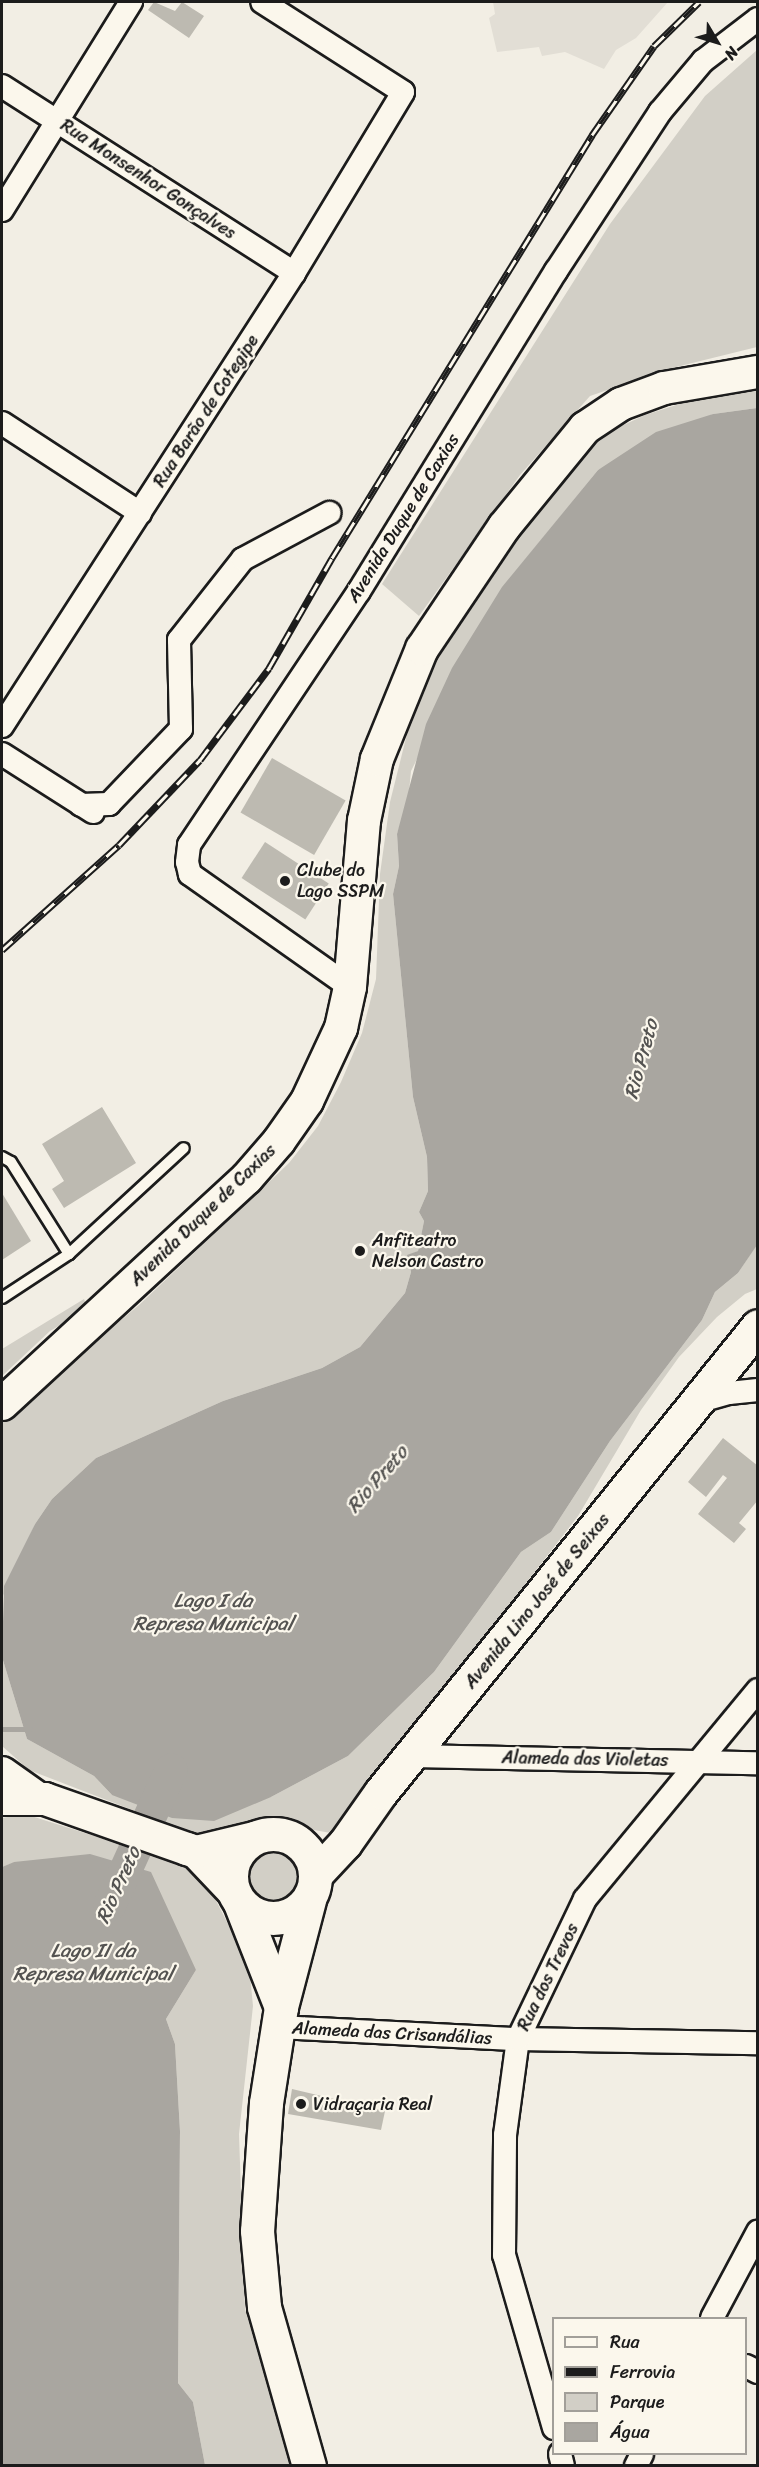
<!DOCTYPE html>
<html>
<head>
<meta charset="utf-8">
<style>
	body { margin:0 }
	#map { position:relative; width:759px; height:2467px; overflow:hidden; background:#f2eee4; font-family:Sriracha,sans-serif }
	div>[style] { position:absolute }
	[style*='--x'] { left:calc(var(--x)*1px); top:calc(var(--y)*1px); width:calc(var(--w)*1px); rotate:calc(var(--a)*1deg) }
	.built>* { inset:0; background:#e2ded5 }
	.green>* { inset:0; background:#d2cfc6 }
	.round { border-radius:50% }
	.water>* { inset:0; background:#a9a6a0 }
	.stream>* { height:5px; margin:-2.5px; padding:0 2.5px; transform-origin:2.5px; border-radius:2.5px; background:#a9a6a0 }
	.river>* { height:33px; margin:-16.5px; padding:0 16.5px; transform-origin:16.5px; border-radius:16.5px; background:#a9a6a0 }
	.building>* { inset:0; background:#bdbab1; transform-origin:0 0 }
	.roads { filter:drop-shadow(2px 0 #1c1c1c) drop-shadow(-2px 0 #1c1c1c) drop-shadow(0 2px #1c1c1c) drop-shadow(0 -2px #1c1c1c) }
	.lane>* { height:10px; margin:-5px; padding:0 5px; transform-origin:5px; border-radius:5px; background:#fbf7ec }
	.street>* { height:22px; margin:-11px; padding:0 11px; transform-origin:11px; border-radius:11px; background:#fbf7ec }
	.secondary>* { height:32px; margin:-16px; padding:0 16px; transform-origin:16px; border-radius:16px; background:#fbf7ec }
	.primary>* { height:33px; margin:-16.5px; padding:0 16.5px; transform-origin:16.5px; border-radius:16.5px; background:#fbf7ec }
	.primary>.ring { margin:-16.5px; padding:0; box-sizing:content-box; background:none; border:33px solid #fbf7ec; border-radius:50% }
	.rail>* { height:7px; margin-top:-3.5px; transform-origin:0; background:repeating-linear-gradient(90deg,#fbf7ec 0 14px,#1c1c1c 0 28px); box-sizing:border-box; border-block:2px solid #1c1c1c }
	.dots>* { width:16px; height:16px; translate:-50% -50%; box-sizing:border-box; border:3px solid #fbf7ec; border-radius:50% }
	span { translate:-50% -50%; white-space:nowrap; text-align:center; line-height:1.15; -webkit-text-stroke:4.5px #fbf7ec; paint-order:stroke }
	.street-label { font-size:18px; color:#1c1c1c }
	.poi-label { font-size:18px; color:#1c1c1c }
	.left { translate:0 -50%; text-align:left }
	.water-label { font-size:20px; color:#545351; font-style:italic }
	.frame { position:absolute; inset:0; border:3px solid #1c1c1c; pointer-events:none }
	.legend { position:absolute; left:552px; top:2317px; width:195px; height:138px; box-sizing:border-box; background:#fbf7ec; border:2px solid #a29f99; margin:0; padding:8px 10px; list-style:none; font-size:18px; color:#1c1c1c }
	.legend li { display:flex; align-items:center; gap:12px; height:30px }
	.legend b { width:30px; border:2px solid #a29f99 }
	.north { position:absolute; left:687px; top:12px; width:60px; height:60px; -webkit-text-stroke:4px #fbf7ec; paint-order:stroke; rotate:128deg; font-size:16px; font-weight:700; line-height:24px; text-align:center; color:#1c1c1c }
	.north::after { content:''; display:block; margin:auto; width:21px; height:27px; background:#1c1c1c; clip-path:polygon(50% 0,100% 100%,50% 72%,0 100%) }
</style>
</head>
<body>
<div id="map">
	<div class="built">
		<i style="clip-path:polygon(493px 2px,668px 2px,636px 38px,616px 50px,604px 69px,565px 52px,542px 56px,539px 47px,497px 52px,489px 18px,495px 14px)"></i>
	</div>
	<div class="green">
		<i style="clip-path:polygon(757px 50px,757px 347px,672px 368px,590px 396px,520px 475px,419px 616px,382px 584px,610px 224px,705px 96px)"></i>
		<i style="clip-path:polygon(757px 391px,757px 408px,713px 414px,598px 470px,503px 587px,411px 771px,408px 802px,397px 834px,399px 866px,393px 894px,413px 1097px,427px 1157px,428px 1191px,419px 1212px,424px 1221px,418px 1251px,407px 1256px,411px 1272px,405px 1293px,360px 1347px,322px 1368px,223px 1401px,96px 1458px,52px 1499px,35px 1524px,2px 1598px,2px 1419px,139px 1305px,289px 1163px,318px 1126px,341px 1082px,362px 1033px,376px 979px,380px 874px,390px 802px,411px 718px,436px 656px,480px 587px,582px 455px,615px 429px,645px 415px,689px 401px)"></i>
		<i style="clip-path:polygon(757px 1244px,757px 1289px,745px 1294px,717px 1317px,679px 1357px,641px 1410px,578px 1516px,336px 1830px,331px 1833px,268px 1822px,205px 1838px,29px 1770px,2px 1746px,2px 1657px,27px 1739px,94px 1776px,112px 1795px,271px 1797px,348px 1756px,434px 1672px,521px 1552px,551px 1532px,610px 1441px,702px 1320px,715px 1292px,738px 1273px)"></i>
		<i style="clip-path:polygon(84px 1299px,88px 1309px,50px 1331px,2px 1376px,2px 1349px)"></i>
		<i style="clip-path:polygon(25px 1814px,189px 1866px,206px 1881px,249px 1965px,253px 2006px,239px 2134px,245px 2309px,291px 2465px,205px 2465px,193px 2402px,178px 2383px,180px 2131px,175px 2044px,166px 2019px,196px 1970px,15px 1862px,2px 1867px,2px 1818px)"></i>
		<i class="round" style="left:241px;top:1842px;width:66px;height:66px"></i>
	</div>
	<div class="water">
		<i style="clip-path:polygon(757px 408px,757px 1245px,738px 1273px,715px 1292px,702px 1320px,610px 1441px,551px 1532px,521px 1552px,434px 1672px,348px 1756px,271px 1797px,214px 1821px,172px 1818px,112px 1795px,94px 1776px,27px 1739px,2px 1657px,4px 1586px,35px 1524px,52px 1499px,96px 1458px,223px 1401px,322px 1368px,360px 1347px,405px 1293px,411px 1272px,407px 1255px,418px 1251px,424px 1221px,419px 1212px,428px 1191px,427px 1157px,413px 1097px,393px 894px,399px 866px,397px 834px,426px 724px,452px 668px,502px 587px,598px 470px,656px 432px,713px 414px)"></i>
		<i style="clip-path:polygon(90px 1854px,151px 1872px,196px 1970px,166px 2019px,175px 2044px,180px 2131px,178px 2383px,193px 2402px,205px 2465px,2px 2465px,2px 1867px,14px 1862px)"></i>
	</div>
	<div class="stream">
		<i style="--x:2;--y:1729;--w:28;--a:0"></i>
	</div>
	<div class="river">
		<i style="--x:109;--y:1905;--w:149;--a:-65.5"></i>
	</div>
	<div class="building">
		<i style="clip-path:polygon(154px 2px,175px 11px,182px 2px,204px 16px,189px 38px,148px 10px)"></i>
		<i style="left:272px;top:758px;width:85px;height:63px;rotate:30deg"></i>
		<i style="left:265px;top:842px;width:76px;height:43px;rotate:33deg"></i>
		<i style="clip-path:polygon(102px 1107px,136px 1163px,64px 1208px,52px 1189px,64px 1181px,42px 1144px)"></i>
		<i style="clip-path:polygon(2px 1193px,31px 1241px,2px 1260px)"></i>
		<i style="clip-path:polygon(723px 1438px,758px 1466px,758px 1500px,739px 1523px,746px 1529px,734px 1543px,698px 1514px,727px 1478px,723px 1475px,706px 1497px,688px 1482px)"></i>
		<i style="clip-path:polygon(292px 2089px,385px 2111px,381px 2130px,288px 2114px)"></i>
	</div>
	<div class="roads">
		<div class="lane">
			<i style="--x:2;--y:1157;--w:10;--a:29"></i>
			<i style="--x:11;--y:1162;--w:109;--a:57.8"></i>
			<i style="--x:2;--y:1298;--w:80;--a:-33.3"></i>
			<i style="--x:69;--y:1254;--w:156;--a:-42.7"></i>
		</div>
		<div class="street">
			<i style="--x:2;--y:86;--w:347;--a:32.6"></i>
			<i style="--x:2;--y:210;--w:245;--a:-58.2"></i>
			<i style="--x:2;--y:423;--w:165;--a:33.1"></i>
			<i style="--x:2;--y:726;--w:539;--a:-57.19"></i>
			<i style="--x:294;--y:273;--w:211;--a:-58.9"></i>
			<i style="--x:403;--y:92;--w:167;--a:-147.4"></i>
			<i style="--x:2;--y:754;--w:108;--a:32.5"></i>
			<i style="--x:81;--y:805;--w:28;--a:-2"></i>
			<i style="--x:109;--y:804;--w:104;--a:-46.2"></i>
			<i style="--x:181;--y:729;--w:89;--a:-91.3"></i>
			<i style="--x:179;--y:640;--w:103;--a:-51.7"></i>
			<i style="--x:243;--y:559;--w:98;--a:-28.1"></i>
			<i style="--x:350;--y:987;--w:196;--a:-144.8"></i>
			<i style="--x:190;--y:874;--w:12;--a:-104"></i>
			<i style="--x:187;--y:862;--w:17;--a:-83"></i>
			<i style="--x:189;--y:845;--w:306;--a:-56.2"></i>
			<i style="--x:359;--y:591;--w:376;--a:-58.4"></i>
			<i style="--x:556;--y:271;--w:190;--a:-56.8"></i>
			<i style="--x:660;--y:112;--w:67;--a:-49.9"></i>
			<i style="--x:703;--y:61;--w:69;--a:-37.4"></i>
			<i style="--x:697;--y:1402;--w:33;--a:-16"></i>
			<i style="--x:729;--y:1393;--w:29;--a:-6"></i>
			<i style="--x:412;--y:1756;--w:346;--a:1.2"></i>
			<i style="--x:278;--y:2027;--w:240;--a:2.9"></i>
			<i style="--x:518;--y:2039;--w:240;--a:1"></i>
			<i style="--x:712;--y:2318;--w:98;--a:-61.9"></i>
			<i style="--x:746;--y:2366;--w:13;--a:27"></i>
			<i style="--x:554;--y:2428;--w:180;--a:-106.1"></i>
			<i style="--x:504;--y:2255;--w:120;--a:-89.5"></i>
			<i style="--x:505;--y:2135;--w:97;--a:-82.3"></i>
			<i style="--x:518;--y:2039;--w:155;--a:-64.4"></i>
			<i style="--x:585;--y:1899;--w:271;--a:-50.4"></i>
			<i style="--x:560;--y:2454;--w:12;--a:76"></i>
			<i style="--x:636;--y:2466;--w:13;--a:-63"></i>
		</div>
		<div class="secondary">
			<i style="--x:2;--y:1404;--w:333;--a:-42.7"></i>
			<i style="--x:247;--y:1178;--w:49;--a:-49.1"></i>
			<i style="--x:279;--y:1141;--w:49;--a:-55"></i>
			<i style="--x:307;--y:1101;--w:81;--a:-65"></i>
			<i style="--x:341;--y:1028;--w:42;--a:-77.6"></i>
			<i style="--x:350;--y:987;--w:167;--a:-85.2"></i>
			<i style="--x:364;--y:821;--w:63;--a:-78.2"></i>
			<i style="--x:377;--y:759;--w:119;--a:-67.8"></i>
			<i style="--x:422;--y:649;--w:147;--a:-56.1"></i>
			<i style="--x:504;--y:527;--w:128;--a:-50.7"></i>
			<i style="--x:585;--y:428;--w:43;--a:-33.7"></i>
			<i style="--x:621;--y:404;--w:46;--a:-20.4"></i>
			<i style="--x:664;--y:388;--w:95;--a:-9.7"></i>
			<i style="--x:2;--y:1773;--w:42;--a:35.2"></i>
			<i style="--x:2;--y:1799;--w:43;--a:0"></i>
			<i style="--x:45;--y:1799;--w:151;--a:19.4"></i>
			<i style="--x:187;--y:1849;--w:9;--a:18"></i>
			<i style="--x:196;--y:1852;--w:54;--a:46.5"></i>
			<i style="--x:196;--y:1852;--w:64;--a:-13.6"></i>
		</div>
		<div class="primary">
			<i class="ring" style="left:231px;top:1834px;width:51px;height:51px"></i>
			<i style="--x:316;--y:1874;--w:42;--a:-46.9"></i>
			<i style="--x:345;--y:1843;--w:62;--a:-54.8"></i>
			<i style="--x:381;--y:1792;--w:599;--a:-51.03"></i>
			<i style="--x:309;--y:1900;--w:111;--a:104.7"></i>
			<i style="--x:281;--y:2007;--w:97;--a:98.9"></i>
			<i style="--x:266;--y:2103;--w:128;--a:94"></i>
			<i style="--x:257;--y:2231;--w:76;--a:84.7"></i>
			<i style="--x:264;--y:2307;--w:165;--a:74.2"></i>
			<i style="--x:240;--y:1903;--w:112;--a:68.5"></i>
		</div>
	</div>
	<div class="rail">
		<i style="--x:2;--y:950;--w:157;--a:-41.9"></i>
		<i style="--x:119;--y:845;--w:117;--a:-46.4"></i>
		<i style="--x:200;--y:760;--w:115;--a:-53.1"></i>
		<i style="--x:269;--y:668;--w:127;--a:-60.2"></i>
		<i style="--x:332;--y:558;--w:497;--a:-58.4"></i>
		<i style="--x:592;--y:135;--w:108;--a:-55.1"></i>
		<i style="--x:654;--y:46;--w:63;--a:-44.4"></i>
	</div>
	<div class="dots">
		<i style="left:285px;top:881px;background:#1c1c1c"></i>
		<i style="left:360px;top:1251px;background:#1c1c1c"></i>
		<i style="left:301px;top:2104px;background:#1c1c1c"></i>
	</div>
	<div class="street-label">
		<span style="left:148px;top:179px;rotate:33deg">Rua Monsenhor Gonçalves</span>
		<span style="left:206px;top:411px;rotate:-57deg">Rua Barão de Cotegipe</span>
		<span style="left:403px;top:518px;rotate:-58deg">Avenida Duque de Caxias</span>
		<span style="left:203px;top:1215px;rotate:-44deg">Avenida Duque de Caxias</span>
		<span style="left:537px;top:1601px;rotate:-51deg">Avenida Lino José de Seixas</span>
		<span style="left:585px;top:1759px;rotate:1deg">Alameda das Violetas</span>
		<span style="left:548px;top:1977px;rotate:-64deg">Rua dos Trevos</span>
		<span style="left:392px;top:2033px;rotate:3deg">Alameda das Crisandálias</span>
	</div>
	<div class="poi-label">
		<span class="left" style="left:297px;top:881px">Clube do<br>Lago SSPM</span>
		<span class="left" style="left:372px;top:1251px">Anfiteatro<br>Nelson Castro</span>
		<span class="left" style="left:313px;top:2104px">Vidraçaria Real</span>
	</div>
	<div class="water-label">
		<span style="left:641px;top:1059px;rotate:-75deg">Rio Preto</span>
		<span style="left:377px;top:1479px;rotate:-49deg">Rio Preto</span>
		<span style="left:213px;top:1612px">Lago I da<br>Represa Municipal</span>
		<span style="left:118px;top:1885px;rotate:-66deg">Rio Preto</span>
		<span style="left:93px;top:1962px">Lago II da<br>Represa Municipal</span>
	</div>
	<div class="frame"></div>
	<ul class="legend">
	<li><b style="height:8px;background:#fbf7ec"></b>Rua</li>
	<li><b style="height:8px;background:#1c1c1c"></b>Ferrovia</li>
	<li><b style="height:16px;background:#d2cfc6"></b>Parque</li>
	<li><b style="height:16px;background:#a9a6a0"></b>Água</li>
	</ul>
	<div class="north">N</div>
</div>
</body>
</html>
